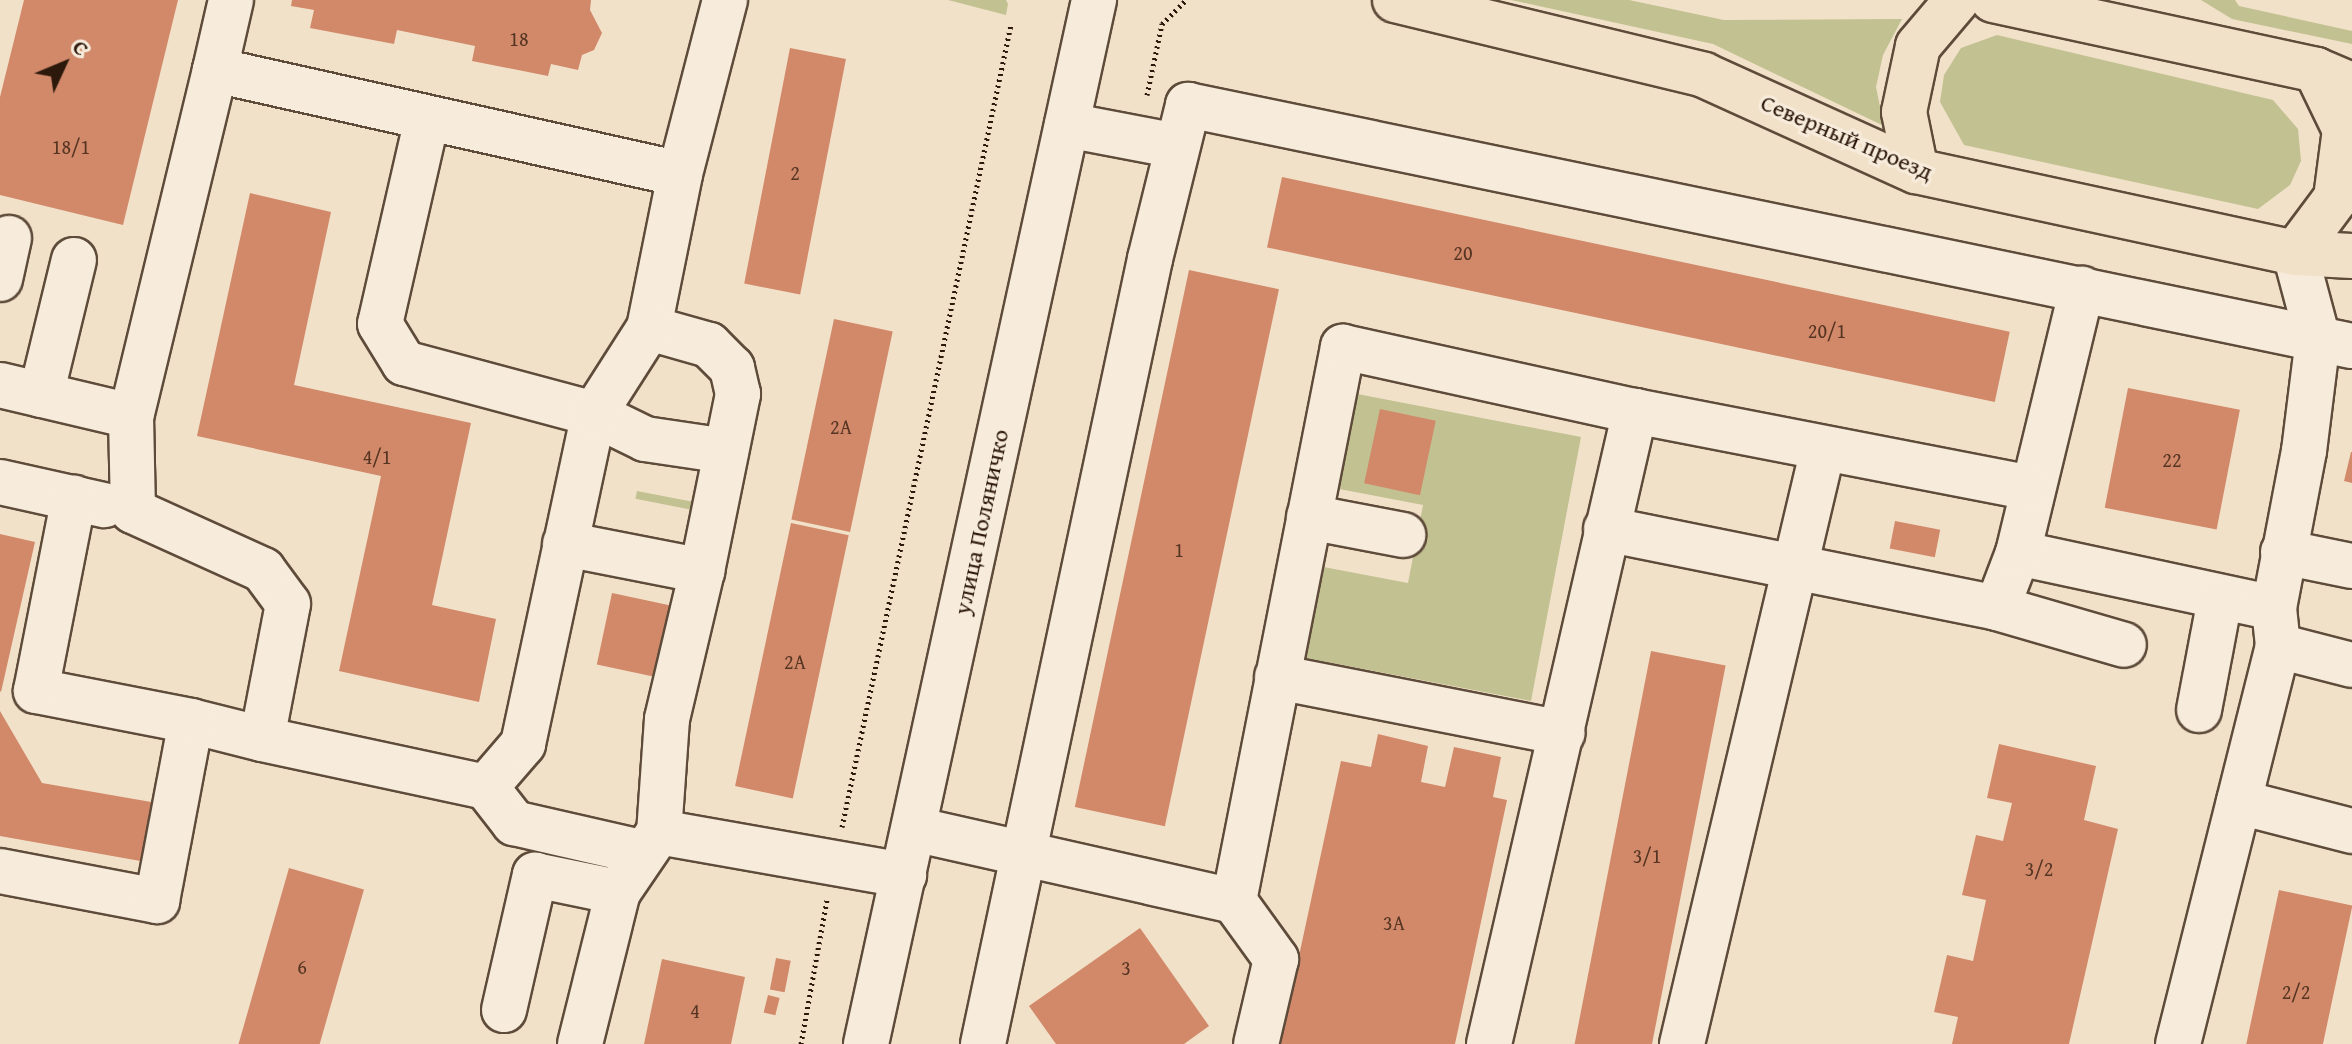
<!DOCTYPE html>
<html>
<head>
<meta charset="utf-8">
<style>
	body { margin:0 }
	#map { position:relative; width:2352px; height:1044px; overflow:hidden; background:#f2e1c9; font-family:"Gentium Book Plus",serif }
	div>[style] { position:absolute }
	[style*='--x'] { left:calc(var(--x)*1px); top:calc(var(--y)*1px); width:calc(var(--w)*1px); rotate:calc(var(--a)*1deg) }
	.green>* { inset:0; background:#c2c191; transform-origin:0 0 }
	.building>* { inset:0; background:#d1896a; transform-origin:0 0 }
	.path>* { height:5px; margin-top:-2.5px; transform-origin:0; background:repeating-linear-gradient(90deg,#2d190b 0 2px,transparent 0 6px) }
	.roads { filter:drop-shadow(2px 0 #5e4b3a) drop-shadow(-2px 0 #5e4b3a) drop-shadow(0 2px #5e4b3a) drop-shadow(0 -2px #5e4b3a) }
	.minor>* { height:44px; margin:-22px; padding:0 22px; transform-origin:22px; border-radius:22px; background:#f7ecdc }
	.major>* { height:44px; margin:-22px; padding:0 22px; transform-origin:22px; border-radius:22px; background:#f2e1c9 }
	span { translate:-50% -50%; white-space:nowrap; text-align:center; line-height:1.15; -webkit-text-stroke:6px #f7ecdc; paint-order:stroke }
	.number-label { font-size:20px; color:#563523 }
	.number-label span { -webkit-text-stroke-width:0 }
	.street-label { font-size:24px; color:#2d190b }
	.north { position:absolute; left:24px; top:24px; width:80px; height:80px; -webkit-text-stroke:6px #f7ecdc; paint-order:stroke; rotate:46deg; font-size:22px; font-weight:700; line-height:32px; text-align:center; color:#2d190b }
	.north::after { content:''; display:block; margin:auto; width:28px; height:36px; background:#2d190b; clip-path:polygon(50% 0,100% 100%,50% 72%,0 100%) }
</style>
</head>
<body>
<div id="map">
	<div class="green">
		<i style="clip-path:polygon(948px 0,1006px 0,1008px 4px,1006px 15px)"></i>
		<i style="clip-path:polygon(1511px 0,1629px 0,1724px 20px,1902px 19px,1883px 55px,1876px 87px,1884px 126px,1713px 44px)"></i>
		<i style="clip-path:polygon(2201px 0,2235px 0,2239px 6px,2352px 31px,2352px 44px,2232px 19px)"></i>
		<i style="clip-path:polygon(1997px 35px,2273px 100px,2298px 129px,2301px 161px,2290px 185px,2258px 209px,1964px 145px,1940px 102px,1944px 75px,1961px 48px)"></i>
		<i style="clip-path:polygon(1347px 392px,1581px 437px,1531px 701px,1296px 656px,1313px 565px,1408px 583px,1423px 505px,1329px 487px)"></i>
		<i style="left:637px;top:491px;width:62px;height:8px;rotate:11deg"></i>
	</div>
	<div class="building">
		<i style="clip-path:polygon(24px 0,178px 0,123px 225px,0 195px,0 97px)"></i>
		<i style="clip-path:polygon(292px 0,591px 0,590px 10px,602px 33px,594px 50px,582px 55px,578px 70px,551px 64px,548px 76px,472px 61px,475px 46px,397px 30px,394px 44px,310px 28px,314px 10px,291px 6px)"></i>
		<i style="left:790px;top:48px;width:57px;height:240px;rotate:11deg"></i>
		<i style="left:1282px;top:177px;width:744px;height:72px;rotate:12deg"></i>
		<i style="clip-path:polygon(250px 193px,331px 212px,294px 385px,471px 423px,432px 605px,496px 619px,479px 702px,339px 671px,381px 476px,197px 436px)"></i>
		<i style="left:1189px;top:270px;width:92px;height:549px;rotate:12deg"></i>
		<i style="left:834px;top:319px;width:60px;height:205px;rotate:12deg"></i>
		<i style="left:2128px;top:388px;width:114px;height:122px;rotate:11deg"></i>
		<i style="left:1380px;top:409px;width:57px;height:76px;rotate:12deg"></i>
		<i style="clip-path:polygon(2351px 452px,2352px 452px,2352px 483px,2344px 481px)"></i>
		<i style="left:1895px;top:521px;width:46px;height:28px;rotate:11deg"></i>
		<i style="left:791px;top:523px;width:59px;height:269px;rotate:12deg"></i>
		<i style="clip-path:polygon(0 534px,35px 542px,1px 692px,0 691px)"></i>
		<i style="left:612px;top:593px;width:60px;height:73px;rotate:12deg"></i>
		<i style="left:1651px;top:651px;width:76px;height:401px;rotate:11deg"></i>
		<i style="clip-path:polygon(0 711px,42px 783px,157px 803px,146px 862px,0 836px)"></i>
		<i style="clip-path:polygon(1378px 734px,1428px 746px,1421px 782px,1445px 787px,1454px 747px,1501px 757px,1493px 797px,1507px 800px,1455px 1044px,1280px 1044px,1341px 761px,1371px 767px)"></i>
		<i style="clip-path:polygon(1999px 744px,2096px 766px,2084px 820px,2118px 829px,2069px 1044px,1952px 1044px,1958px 1017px,1934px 1012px,1947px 955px,1973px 961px,1986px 900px,1962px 895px,1976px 835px,2003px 841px,2012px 803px,1987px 798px)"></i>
		<i style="left:289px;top:868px;width:78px;height:183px;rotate:16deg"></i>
		<i style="left:2279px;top:890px;width:75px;height:158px;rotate:12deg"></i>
		<i style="clip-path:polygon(1140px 928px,1209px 1026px,1184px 1044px,1056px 1044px,1029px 1006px)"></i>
		<i style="left:776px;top:958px;width:15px;height:32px;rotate:11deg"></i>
		<i style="clip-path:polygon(662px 959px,745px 977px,731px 1044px,644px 1044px)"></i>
		<i style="left:768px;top:995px;width:12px;height:18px;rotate:14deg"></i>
	</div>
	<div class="path">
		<i style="--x:1147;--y:95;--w:73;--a:-78.1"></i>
		<i style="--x:1162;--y:24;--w:34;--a:-45"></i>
		<i style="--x:842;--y:827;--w:821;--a:-78.11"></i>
		<i style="--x:801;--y:1044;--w:147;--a:-79.8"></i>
	</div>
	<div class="roads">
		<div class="minor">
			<i style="--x:231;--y:0;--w:72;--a:102.9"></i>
			<i style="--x:215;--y:70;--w:476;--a:12.6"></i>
			<i style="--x:680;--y:174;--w:180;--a:-75.5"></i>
			<i style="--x:215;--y:70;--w:356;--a:103.6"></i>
			<i style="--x:131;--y:416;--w:95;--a:88.8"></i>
			<i style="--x:133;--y:511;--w:143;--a:24.4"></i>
			<i style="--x:263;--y:570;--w:42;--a:53.7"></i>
			<i style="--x:288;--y:604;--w:137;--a:100.9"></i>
			<i style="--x:262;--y:739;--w:229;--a:12.1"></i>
			<i style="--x:486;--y:787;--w:46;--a:52.1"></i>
			<i style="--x:514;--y:823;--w:130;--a:12.9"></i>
			<i style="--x:427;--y:119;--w:210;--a:102.9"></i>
			<i style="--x:380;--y:324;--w:46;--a:58.4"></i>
			<i style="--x:404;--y:363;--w:197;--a:15"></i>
			<i style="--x:594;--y:414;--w:57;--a:26.1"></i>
			<i style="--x:645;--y:439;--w:82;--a:8.4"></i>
			<i style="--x:1067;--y:125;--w:112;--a:10.8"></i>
			<i style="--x:0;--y:279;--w:42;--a:-77.6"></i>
			<i style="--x:0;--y:385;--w:135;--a:13.3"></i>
			<i style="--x:41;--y:395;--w:139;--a:-76.3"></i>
			<i style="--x:0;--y:482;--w:107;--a:12.5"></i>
			<i style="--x:1309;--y:517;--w:96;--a:10.8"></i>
			<i style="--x:1606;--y:529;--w:399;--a:11.4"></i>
			<i style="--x:1997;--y:608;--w:132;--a:16.2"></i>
			<i style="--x:565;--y:544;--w:140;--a:11.1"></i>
			<i style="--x:702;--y:571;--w:181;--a:-78.5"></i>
			<i style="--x:738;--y:394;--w:27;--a:-103"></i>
			<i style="--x:732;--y:368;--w:33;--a:-135"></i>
			<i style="--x:709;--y:345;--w:62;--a:-164.2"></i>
			<i style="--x:649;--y:328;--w:157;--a:-78.6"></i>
			<i style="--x:2283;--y:552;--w:70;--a:11.5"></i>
			<i style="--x:2018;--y:553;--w:262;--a:12.1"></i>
			<i style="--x:702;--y:571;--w:152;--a:103.3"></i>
			<i style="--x:667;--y:719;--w:113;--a:94"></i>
			<i style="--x:659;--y:832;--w:249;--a:10"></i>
			<i style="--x:1997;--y:608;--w:59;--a:-69.1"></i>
			<i style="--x:2018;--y:553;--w:272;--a:-76.4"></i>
			<i style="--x:2278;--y:646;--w:76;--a:14.4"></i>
			<i style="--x:1277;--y:677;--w:291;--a:11.1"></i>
			<i style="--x:2199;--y:710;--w:113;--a:-79.3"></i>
			<i style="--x:191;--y:721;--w:73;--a:14.2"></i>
			<i style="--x:486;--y:787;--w:57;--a:-49.3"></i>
			<i style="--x:523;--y:744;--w:338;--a:-77.9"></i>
			<i style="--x:594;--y:414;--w:102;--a:-57.4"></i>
			<i style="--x:2239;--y:802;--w:117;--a:14.4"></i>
			<i style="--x:914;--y:829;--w:328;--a:12.7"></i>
			<i style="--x:1234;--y:901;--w:72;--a:54.1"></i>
			<i style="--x:1276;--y:959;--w:87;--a:103.2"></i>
			<i style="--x:0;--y:871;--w:160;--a:10.8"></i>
			<i style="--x:157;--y:901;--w:183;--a:-79.3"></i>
			<i style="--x:191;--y:721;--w:158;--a:-169"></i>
			<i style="--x:36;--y:691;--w:197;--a:-78.9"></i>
			<i style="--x:1234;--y:901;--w:565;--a:-78.87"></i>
			<i style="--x:1343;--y:347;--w:299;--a:12.4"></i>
			<i style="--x:1635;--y:411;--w:402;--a:11"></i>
			<i style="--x:504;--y:1010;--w:139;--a:-77.1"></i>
			<i style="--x:535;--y:875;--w:85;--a:11.6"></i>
			<i style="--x:580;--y:1044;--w:157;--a:-76"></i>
			<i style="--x:618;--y:892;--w:73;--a:-55.7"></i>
			<i style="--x:866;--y:1044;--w:1069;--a:-77.68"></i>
			<i style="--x:983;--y:1044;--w:803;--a:-77.99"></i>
			<i style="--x:1150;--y:259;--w:159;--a:-76.1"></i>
			<i style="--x:1188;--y:105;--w:1189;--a:11.7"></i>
			<i style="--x:1489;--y:1044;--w:650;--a:-77.01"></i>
			<i style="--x:1682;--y:1044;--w:611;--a:-76.67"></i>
			<i style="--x:2178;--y:1044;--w:410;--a:-75.9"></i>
			<i style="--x:2278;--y:646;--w:38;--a:-96"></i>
			<i style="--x:2274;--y:608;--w:160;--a:-79.2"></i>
			<i style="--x:2304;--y:451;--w:113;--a:-82.9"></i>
			<i style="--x:2318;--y:339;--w:89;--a:-105"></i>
		</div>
		<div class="major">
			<i style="--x:1395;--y:0;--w:318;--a:13.6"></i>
			<i style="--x:1704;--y:75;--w:233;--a:24.4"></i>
			<i style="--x:1916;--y:171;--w:388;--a:12.2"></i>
			<i style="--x:2295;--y:253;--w:57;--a:3"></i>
			<i style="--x:1993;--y:0;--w:330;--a:12.2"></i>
			<i style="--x:2316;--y:70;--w:39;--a:23"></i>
			<i style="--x:1916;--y:171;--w:60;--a:-101.5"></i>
			<i style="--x:1904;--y:112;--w:67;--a:-78"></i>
			<i style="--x:1918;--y:46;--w:60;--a:-49.7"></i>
			<i style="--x:2295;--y:253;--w:69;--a:-53.3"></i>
			<i style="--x:2336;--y:198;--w:69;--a:-82.5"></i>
			<i style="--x:2345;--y:130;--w:67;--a:-115.8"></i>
		</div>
	</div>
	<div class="number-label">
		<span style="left:519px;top:38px">18</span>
		<span style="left:71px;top:146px">18/1</span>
		<span style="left:795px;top:172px">2</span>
		<span style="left:1463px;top:252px">20</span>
		<span style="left:1827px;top:330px">20/1</span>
		<span style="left:841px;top:426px">2А</span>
		<span style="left:377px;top:456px">4/1</span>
		<span style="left:2172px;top:459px">22</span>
		<span style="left:1179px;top:549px">1</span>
		<span style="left:795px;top:661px">2А</span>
		<span style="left:1647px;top:855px">3/1</span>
		<span style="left:2039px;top:868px">3/2</span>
		<span style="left:1394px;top:922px">3А</span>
		<span style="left:302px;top:966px">6</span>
		<span style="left:1126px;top:967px">3</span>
		<span style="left:2296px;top:991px">2/2</span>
		<span style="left:695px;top:1010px">4</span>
	</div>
	<div class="street-label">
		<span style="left:1847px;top:137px;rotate:23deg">Северный проезд</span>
		<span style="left:981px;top:522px;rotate:-78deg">улица Поляничко</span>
	</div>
	<div class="north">С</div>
</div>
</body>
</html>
